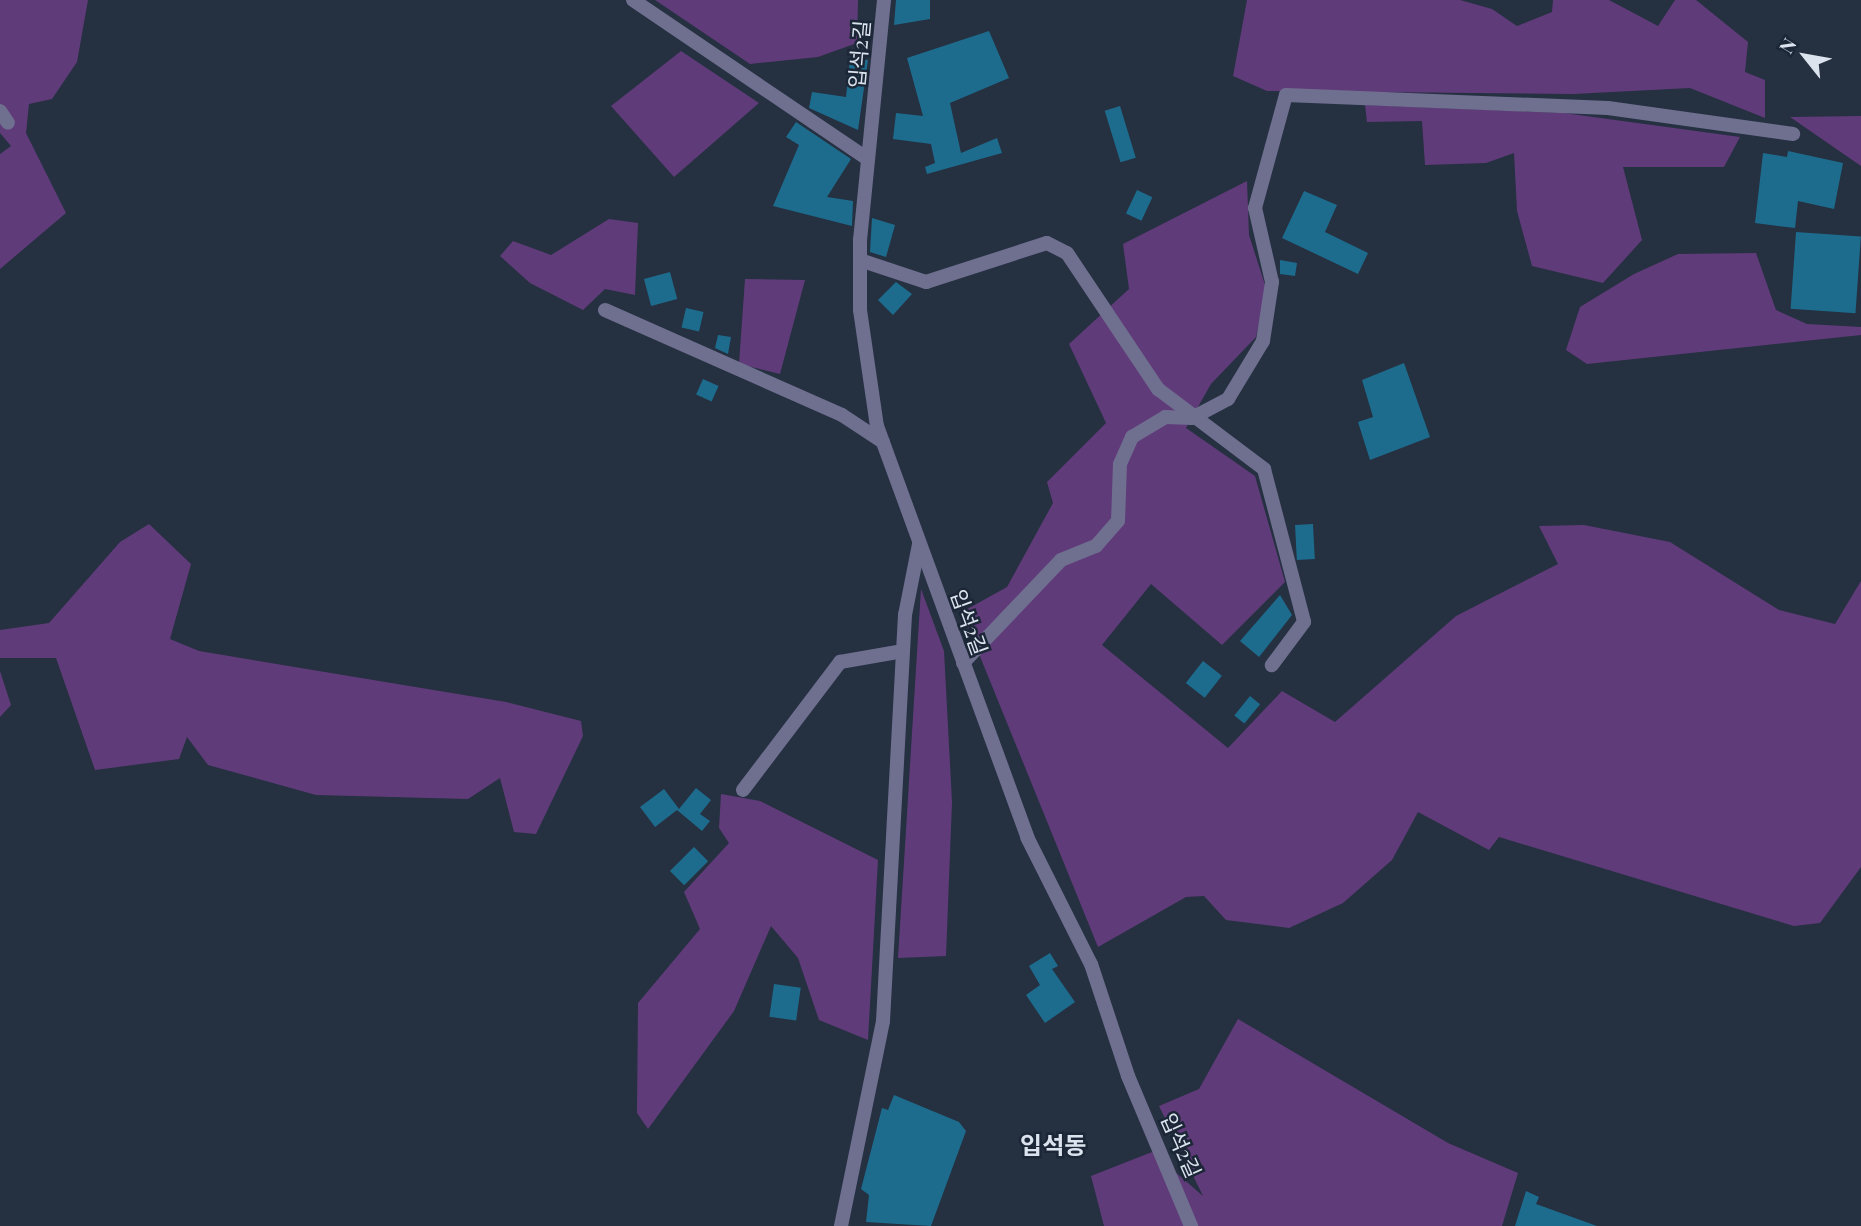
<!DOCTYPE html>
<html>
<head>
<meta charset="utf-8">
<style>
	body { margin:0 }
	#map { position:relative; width:1861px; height:1226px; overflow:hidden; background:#253041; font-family:"Playfair Display","Noto Sans KR",serif }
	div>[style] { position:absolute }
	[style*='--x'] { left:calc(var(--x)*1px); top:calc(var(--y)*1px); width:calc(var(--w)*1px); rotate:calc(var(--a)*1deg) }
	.green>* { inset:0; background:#603b79 }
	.building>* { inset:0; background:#1e6c8d; transform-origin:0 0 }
	.street>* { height:14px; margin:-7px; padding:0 7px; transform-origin:7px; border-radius:7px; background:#6f6f90 }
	span { translate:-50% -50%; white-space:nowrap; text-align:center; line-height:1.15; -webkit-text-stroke:5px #1b2636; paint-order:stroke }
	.street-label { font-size:21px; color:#dbe3ee }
	.quarter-label { font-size:24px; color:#dbe3ee; font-weight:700 }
	.north { position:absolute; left:1770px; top:21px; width:70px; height:70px; -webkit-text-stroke:5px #1b2636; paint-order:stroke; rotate:301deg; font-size:19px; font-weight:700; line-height:28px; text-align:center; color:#dbe3ee }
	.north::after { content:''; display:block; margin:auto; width:24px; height:32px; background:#dbe3ee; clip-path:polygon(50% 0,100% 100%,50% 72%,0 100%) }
</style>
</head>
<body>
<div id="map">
	<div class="green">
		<i style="clip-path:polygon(0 0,88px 0,77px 62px,52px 99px,29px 104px,26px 133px,66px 213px,0 269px,0 154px,11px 146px,0 133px)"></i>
		<i style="clip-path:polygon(655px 0,858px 0,857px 43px,818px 57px,750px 64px)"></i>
		<i style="clip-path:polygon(1247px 0,1460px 0,1492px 9px,1517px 26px,1552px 12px,1553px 0,1609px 0,1658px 26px,1675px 0,1696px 0,1748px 42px,1745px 72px,1765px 80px,1765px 118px,1690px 88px,1573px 94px,1267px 91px,1233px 76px)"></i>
		<i style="clip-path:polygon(681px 51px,759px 103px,674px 177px,611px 106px)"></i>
		<i style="clip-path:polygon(1365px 105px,1564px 113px,1740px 137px,1724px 167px,1623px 167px,1642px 240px,1603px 283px,1532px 266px,1517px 211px,1514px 153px,1486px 163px,1425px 165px,1422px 121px,1367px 122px)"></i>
		<i style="clip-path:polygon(1861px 116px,1861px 166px,1790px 117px,1860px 116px)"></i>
		<i style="clip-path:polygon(1247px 181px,1249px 235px,1266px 288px,1256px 337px,1211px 384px,1186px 428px,1255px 476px,1285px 582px,1222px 645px,1151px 584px,1102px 645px,1228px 748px,1282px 691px,1335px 722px,1456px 616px,1558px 564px,1539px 526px,1584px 525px,1670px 542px,1779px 610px,1835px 624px,1861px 581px,1861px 867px,1820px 923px,1794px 926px,1499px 837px,1489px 850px,1418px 812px,1392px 860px,1343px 903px,1289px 928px,1226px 920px,1204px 896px,1186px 897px,1098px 947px,962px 612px,1007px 587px,1053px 503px,1047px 482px,1106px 423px,1069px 344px,1129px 289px,1123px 244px)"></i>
		<i style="clip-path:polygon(609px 219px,638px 223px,635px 295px,605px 289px,583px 310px,530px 283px,500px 256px,513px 241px,551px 255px)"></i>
		<i style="clip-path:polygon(1756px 253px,1776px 310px,1807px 324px,1861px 327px,1861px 335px,1587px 364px,1566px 350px,1580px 307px,1634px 274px,1678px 254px)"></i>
		<i style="clip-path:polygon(745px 279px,805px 280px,780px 374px,739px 364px)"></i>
		<i style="clip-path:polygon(149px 524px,191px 564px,170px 639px,199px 651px,506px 702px,581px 721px,583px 736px,536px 834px,514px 832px,500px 778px,468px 799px,316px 795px,208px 765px,187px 737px,179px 759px,95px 770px,56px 658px,0 658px,0 630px,49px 623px,120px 542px)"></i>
		<i style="clip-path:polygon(921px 589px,944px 651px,952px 802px,946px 956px,898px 958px)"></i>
		<i style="clip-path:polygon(0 671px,11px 705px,0 717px)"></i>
		<i style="clip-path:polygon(721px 794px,760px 801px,878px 860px,868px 1040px,819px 1020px,798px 958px,771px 926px,734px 1011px,648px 1129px,637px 1113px,638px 1003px,700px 929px,684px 892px,729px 843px,719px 828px)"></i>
		<i style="clip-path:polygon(1238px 1019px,1448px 1143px,1518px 1173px,1502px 1226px,1104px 1226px,1091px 1176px,1152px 1152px,1203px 1196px,1159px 1106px,1199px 1089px)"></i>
	</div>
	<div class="building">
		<i style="clip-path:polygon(896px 0,930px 0,930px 19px,894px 25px)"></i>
		<i style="clip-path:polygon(989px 31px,1009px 78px,950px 103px,961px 153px,997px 138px,1002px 153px,927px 174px,925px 167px,935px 163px,931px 144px,893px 139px,896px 113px,923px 116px,907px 58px)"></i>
		<i style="clip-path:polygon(850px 58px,868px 60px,858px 130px,809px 108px,812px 92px,846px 97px)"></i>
		<i style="left:1120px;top:106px;width:54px;height:16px;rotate:73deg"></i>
		<i style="clip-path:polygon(796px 122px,851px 159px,827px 197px,853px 201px,852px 226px,773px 206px,799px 145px,786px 137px)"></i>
		<i style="clip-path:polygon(1788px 151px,1843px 163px,1834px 209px,1798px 201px,1795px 228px,1755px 223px,1763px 153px,1787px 157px)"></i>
		<i style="left:1137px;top:190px;width:17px;height:26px;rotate:25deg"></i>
		<i style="clip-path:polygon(1304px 191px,1337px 205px,1325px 232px,1368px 253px,1358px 274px,1282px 238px)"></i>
		<i style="clip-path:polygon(872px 218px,895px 225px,886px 257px,870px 252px)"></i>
		<i style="left:1796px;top:232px;width:65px;height:77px;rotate:4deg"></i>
		<i style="clip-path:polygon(1280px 260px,1297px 263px,1295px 276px,1280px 274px)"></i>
		<i style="left:670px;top:272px;width:28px;height:27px;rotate:75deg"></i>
		<i style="clip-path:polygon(896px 282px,912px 294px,893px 315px,878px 300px)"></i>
		<i style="left:686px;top:308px;width:18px;height:20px;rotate:13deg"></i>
		<i style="clip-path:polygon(718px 335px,731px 337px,728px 354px,715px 348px)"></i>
		<i style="clip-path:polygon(1404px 363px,1430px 437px,1370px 460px,1358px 422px,1373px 417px,1362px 380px)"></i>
		<i style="left:703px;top:379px;width:17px;height:17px;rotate:24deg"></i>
		<i style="left:1313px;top:524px;width:35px;height:18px;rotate:87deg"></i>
		<i style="clip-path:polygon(1280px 595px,1292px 615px,1259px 657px,1240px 641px)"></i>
		<i style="left:1203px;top:661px;width:24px;height:28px;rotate:38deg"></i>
		<i style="left:1250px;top:696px;width:13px;height:25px;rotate:39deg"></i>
		<i style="clip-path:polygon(696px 788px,711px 800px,700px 814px,710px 821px,702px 831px,677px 810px,655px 827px,640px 807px,664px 789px,679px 809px)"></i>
		<i style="left:694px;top:847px;width:20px;height:34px;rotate:45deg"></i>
		<i style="clip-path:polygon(1050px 953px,1058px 966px,1052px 969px,1075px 1002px,1045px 1023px,1026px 995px,1040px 985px,1029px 966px)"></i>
		<i style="left:774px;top:984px;width:27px;height:33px;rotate:8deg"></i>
		<i style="clip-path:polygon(894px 1095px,959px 1122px,966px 1131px,931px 1226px,866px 1222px,869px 1195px,861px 1189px,882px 1108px,888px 1110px)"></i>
		<i style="clip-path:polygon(1526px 1191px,1539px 1197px,1536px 1204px,1597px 1226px,1515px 1226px)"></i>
	</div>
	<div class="street">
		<i style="--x:633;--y:0;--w:282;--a:34.1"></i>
		<i style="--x:884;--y:0;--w:240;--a:95.7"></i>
		<i style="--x:860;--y:239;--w:71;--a:90"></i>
		<i style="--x:860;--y:310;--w:117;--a:81.7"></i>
		<i style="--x:877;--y:426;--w:438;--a:69.9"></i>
		<i style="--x:1027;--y:837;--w:142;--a:63.3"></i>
		<i style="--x:1091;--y:964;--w:118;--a:71.7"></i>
		<i style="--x:1128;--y:1076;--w:163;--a:67.2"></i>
		<i style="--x:0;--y:111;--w:14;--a:56"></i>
		<i style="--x:860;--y:260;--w:70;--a:18.4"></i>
		<i style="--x:926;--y:282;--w:127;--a:-17.9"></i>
		<i style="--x:1047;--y:243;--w:22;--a:27"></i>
		<i style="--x:1067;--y:253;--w:164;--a:56.2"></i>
		<i style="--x:1158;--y:389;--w:133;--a:37"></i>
		<i style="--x:1264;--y:469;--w:158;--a:75.3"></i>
		<i style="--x:1304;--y:622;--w:54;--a:126.7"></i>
		<i style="--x:605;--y:310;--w:259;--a:23.9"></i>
		<i style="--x:842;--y:415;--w:49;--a:33.4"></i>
		<i style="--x:963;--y:663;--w:142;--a:-46.4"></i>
		<i style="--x:1061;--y:560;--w:38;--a:-22"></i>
		<i style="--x:1096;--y:546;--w:33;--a:-49"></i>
		<i style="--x:1118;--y:521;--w:57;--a:-88"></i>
		<i style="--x:1120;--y:464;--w:30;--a:-66"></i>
		<i style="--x:1132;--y:437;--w:39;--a:-31"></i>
		<i style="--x:1165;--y:417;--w:27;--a:2"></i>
		<i style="--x:1192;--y:418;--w:41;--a:-27.8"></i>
		<i style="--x:1228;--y:399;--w:68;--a:-58.9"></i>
		<i style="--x:1263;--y:341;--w:60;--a:-81.3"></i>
		<i style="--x:1272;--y:282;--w:76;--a:-102.9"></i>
		<i style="--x:1255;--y:208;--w:117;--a:-74.7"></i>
		<i style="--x:1286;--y:95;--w:322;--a:2.3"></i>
		<i style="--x:1608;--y:108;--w:187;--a:8"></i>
		<i style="--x:743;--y:790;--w:161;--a:-52.8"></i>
		<i style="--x:840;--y:662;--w:64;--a:-9.9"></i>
		<i style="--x:841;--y:1226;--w:209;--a:-78.4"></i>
		<i style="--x:883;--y:1021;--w:407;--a:-86.9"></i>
		<i style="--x:905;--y:615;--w:72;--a:-78.8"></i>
	</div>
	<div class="street-label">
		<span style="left:858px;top:54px;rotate:-85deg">입석2길</span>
		<span style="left:970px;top:622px;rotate:70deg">입석2길</span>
		<span style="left:1182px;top:1145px;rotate:66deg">입석2길</span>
	</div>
	<div class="quarter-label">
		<span style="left:1053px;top:1145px">입석동</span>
	</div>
	<div class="north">N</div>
</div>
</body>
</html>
